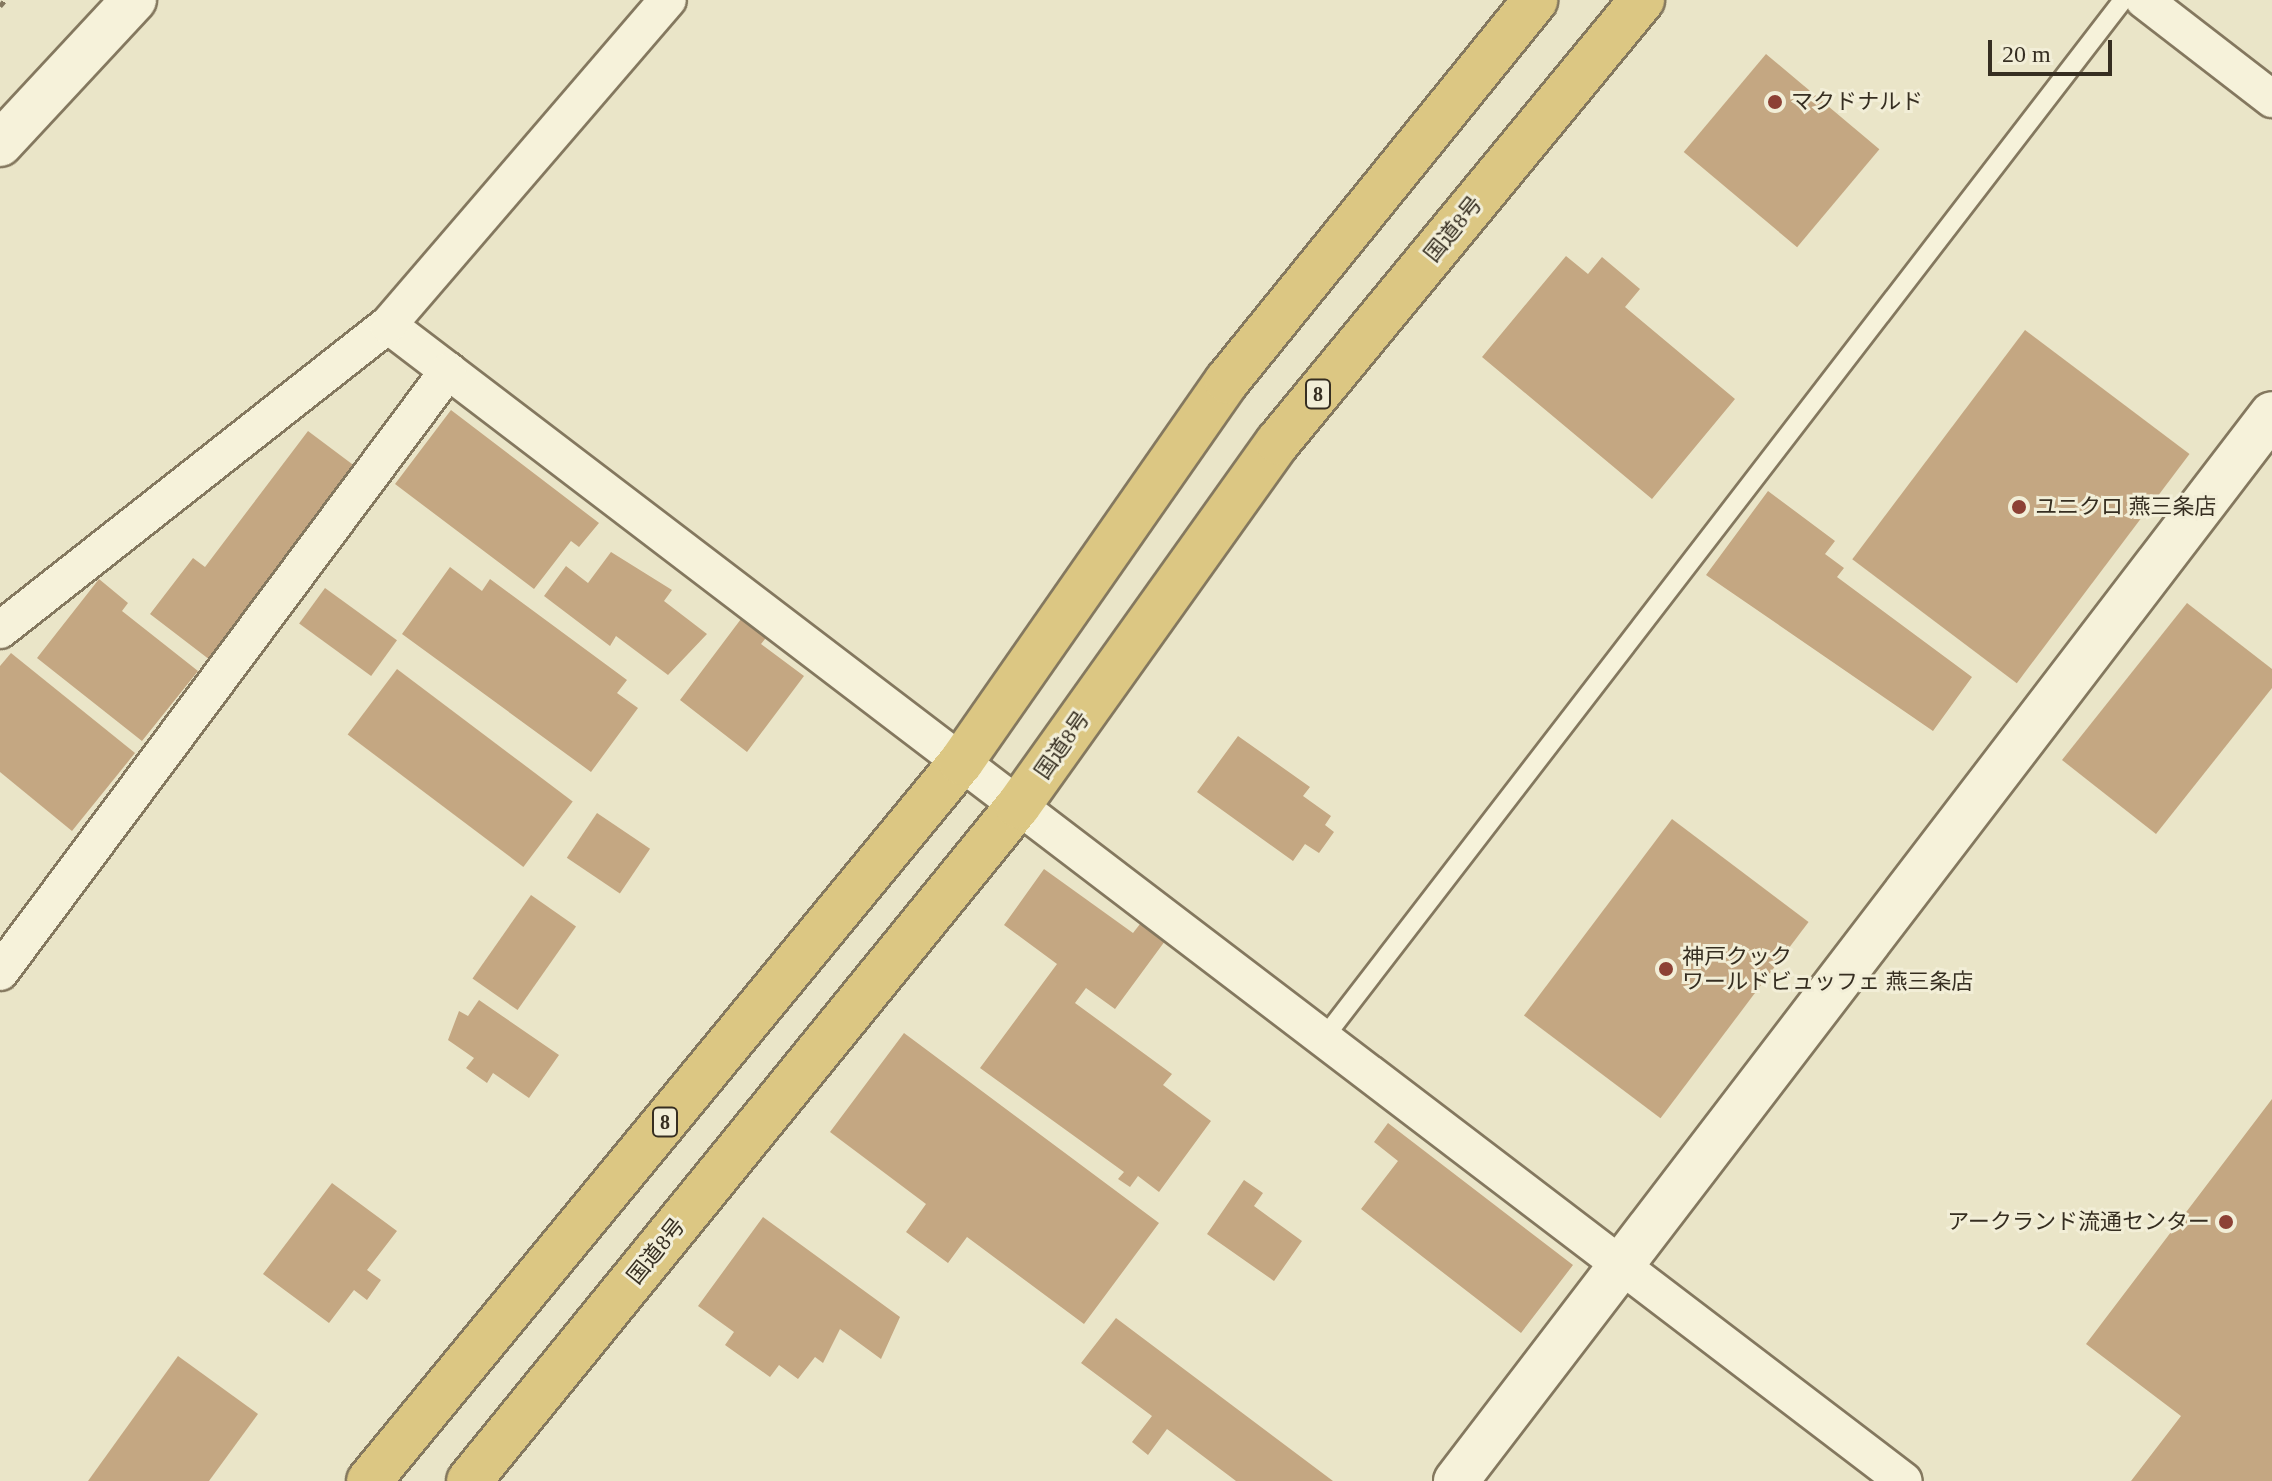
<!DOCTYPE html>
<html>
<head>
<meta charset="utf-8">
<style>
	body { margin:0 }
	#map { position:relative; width:2272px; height:1481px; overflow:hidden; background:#eae5c8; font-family:"Times New Roman","Noto Sans JP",serif }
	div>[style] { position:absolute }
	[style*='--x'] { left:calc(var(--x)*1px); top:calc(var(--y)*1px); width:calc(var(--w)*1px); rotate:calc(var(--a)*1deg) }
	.building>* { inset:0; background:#c4a782; transform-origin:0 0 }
	.path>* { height:5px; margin-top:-2.5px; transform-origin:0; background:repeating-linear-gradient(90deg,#84785f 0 6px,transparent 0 10px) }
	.roads { filter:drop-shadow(2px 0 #84785f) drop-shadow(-2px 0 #84785f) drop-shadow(0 2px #84785f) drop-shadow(0 -2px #84785f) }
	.service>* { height:18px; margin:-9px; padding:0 9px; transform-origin:9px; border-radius:9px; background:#f6f2da }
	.minor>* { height:36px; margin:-18px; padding:0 18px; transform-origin:18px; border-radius:18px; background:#f6f2da }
	.tertiary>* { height:44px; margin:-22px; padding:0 22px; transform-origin:22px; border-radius:22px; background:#f6f2da }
	.trunk>* { height:44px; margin:-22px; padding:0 22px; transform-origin:22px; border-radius:22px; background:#dcc783 }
	.dots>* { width:22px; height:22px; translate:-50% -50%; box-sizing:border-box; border:4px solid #f2eed7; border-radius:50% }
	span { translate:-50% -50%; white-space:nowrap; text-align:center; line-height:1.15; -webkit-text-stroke:6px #f2eed7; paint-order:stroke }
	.shield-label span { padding:2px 6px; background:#f2eed7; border:2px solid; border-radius:6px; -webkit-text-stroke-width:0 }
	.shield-label { font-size:20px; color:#362e21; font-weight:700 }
	.poi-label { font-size:22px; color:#362e21 }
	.left { translate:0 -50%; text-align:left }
	.right { translate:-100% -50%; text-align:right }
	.street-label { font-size:22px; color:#362e21 }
	.scale { position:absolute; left:1988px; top:40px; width:124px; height:36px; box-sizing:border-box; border:4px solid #362e21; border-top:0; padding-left:10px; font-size:24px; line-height:28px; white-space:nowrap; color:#362e21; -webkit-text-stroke:6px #f2eed7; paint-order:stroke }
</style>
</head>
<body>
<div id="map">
	<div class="building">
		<i style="left:1766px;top:54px;width:148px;height:128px;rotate:40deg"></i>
		<i style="clip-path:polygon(1566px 256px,1588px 274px,1602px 257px,1640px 289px,1625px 307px,1735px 399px,1652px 499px,1482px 357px)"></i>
		<i style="left:2025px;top:330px;width:206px;height:287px;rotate:37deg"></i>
		<i style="clip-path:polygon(451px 410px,599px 523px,579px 547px,571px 541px,534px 589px,395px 484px)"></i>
		<i style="clip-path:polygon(308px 431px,356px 467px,210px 660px,150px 614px,193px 558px,205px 567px)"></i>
		<i style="clip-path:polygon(1768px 491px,1835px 541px,1825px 554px,1844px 568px,1837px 577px,1972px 677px,1933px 731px,1706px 575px)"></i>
		<i style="clip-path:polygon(611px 552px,672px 590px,664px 601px,707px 634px,668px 675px,616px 636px,610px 646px,544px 596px,566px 566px,588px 583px)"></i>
		<i style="clip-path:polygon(450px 567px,482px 591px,490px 579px,627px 680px,617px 693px,638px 708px,591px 772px,402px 634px)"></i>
		<i style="clip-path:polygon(99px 579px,128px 603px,122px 611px,198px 671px,142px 741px,37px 658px)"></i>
		<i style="left:325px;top:588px;width:89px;height:44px;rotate:36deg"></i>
		<i style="clip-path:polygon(2187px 603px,2272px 669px,2272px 688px,2156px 834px,2062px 760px)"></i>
		<i style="clip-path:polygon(744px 615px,769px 634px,761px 644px,804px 676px,747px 752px,680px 700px)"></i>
		<i style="clip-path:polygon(11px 653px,135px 753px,72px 831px,0 772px,0 666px)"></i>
		<i style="left:397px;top:669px;width:220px;height:82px;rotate:37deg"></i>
		<i style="clip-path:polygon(1238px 736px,1310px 787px,1303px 796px,1331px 816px,1325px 825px,1334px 832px,1319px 853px,1305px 844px,1293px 861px,1197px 792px)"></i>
		<i style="left:597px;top:813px;width:64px;height:54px;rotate:34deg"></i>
		<i style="left:1672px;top:819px;width:171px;height:246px;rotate:37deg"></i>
		<i style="clip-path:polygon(1044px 869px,1133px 933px,1140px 924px,1165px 941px,1115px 1009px,1086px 988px,1075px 1003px,1172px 1074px,1163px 1085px,1211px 1121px,1159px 1192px,1138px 1176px,1130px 1187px,1118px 1179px,1124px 1172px,980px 1068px,1057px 964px,1004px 925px)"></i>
		<i style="left:531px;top:895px;width:55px;height:102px;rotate:35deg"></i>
		<i style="clip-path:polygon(479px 1000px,559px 1055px,529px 1098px,493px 1073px,487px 1083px,466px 1068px,474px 1058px,448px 1040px,459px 1011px,468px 1016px)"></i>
		<i style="clip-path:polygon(904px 1033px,1159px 1223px,1084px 1324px,967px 1237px,948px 1263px,906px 1232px,926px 1204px,830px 1132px)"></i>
		<i style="clip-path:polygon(2272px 1099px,2272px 1481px,2131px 1481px,2181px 1416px,2086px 1344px)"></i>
		<i style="clip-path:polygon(1388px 1123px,1573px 1265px,1521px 1333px,1361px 1209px,1398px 1161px,1374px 1142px)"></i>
		<i style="clip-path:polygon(1244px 1180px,1263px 1193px,1254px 1206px,1302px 1241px,1274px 1281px,1207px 1234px)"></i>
		<i style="clip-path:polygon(332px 1183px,397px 1231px,367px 1270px,381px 1280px,367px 1300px,354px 1290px,329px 1323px,263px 1274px)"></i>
		<i style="clip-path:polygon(763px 1217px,900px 1317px,881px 1359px,840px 1329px,823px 1363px,815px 1357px,798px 1379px,779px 1365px,770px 1377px,725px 1345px,734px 1332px,698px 1306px)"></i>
		<i style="clip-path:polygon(1116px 1318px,1333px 1481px,1236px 1481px,1167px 1429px,1148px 1455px,1132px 1442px,1152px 1416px,1081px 1363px)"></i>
		<i style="clip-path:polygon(178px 1356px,258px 1414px,209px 1481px,88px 1481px)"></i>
	</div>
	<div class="path">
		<i style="--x:0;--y:6;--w:8;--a:-50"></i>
	</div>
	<div class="roads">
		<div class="service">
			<i style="--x:1323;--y:1039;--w:1311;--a:-52.4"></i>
		</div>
		<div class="minor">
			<i style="--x:2144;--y:0;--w:162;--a:37.7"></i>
			<i style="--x:388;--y:325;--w:1906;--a:37.33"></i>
			<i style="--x:0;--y:630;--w:494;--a:-38.2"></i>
			<i style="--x:388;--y:325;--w:429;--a:-49.3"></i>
			<i style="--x:0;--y:972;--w:750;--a:-53.3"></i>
		</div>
		<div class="tertiary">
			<i style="--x:0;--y:144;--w:197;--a:-47.1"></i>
			<i style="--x:1456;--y:1481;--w:1343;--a:-52.59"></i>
		</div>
		<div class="trunk">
			<i style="--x:369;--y:1481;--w:931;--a:-50.53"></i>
			<i style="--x:961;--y:762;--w:465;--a:-55.1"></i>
			<i style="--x:1227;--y:381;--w:490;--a:-51"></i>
			<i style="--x:469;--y:1481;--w:870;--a:-50.88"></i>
			<i style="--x:1018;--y:806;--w:447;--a:-54.5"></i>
			<i style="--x:1278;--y:442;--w:573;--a:-50.53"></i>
		</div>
	</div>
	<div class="dots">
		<i style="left:1775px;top:102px;background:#8d4135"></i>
		<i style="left:2019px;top:507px;background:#8d4135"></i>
		<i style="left:1666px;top:969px;background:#8d4135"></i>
		<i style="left:2226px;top:1222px;background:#8d4135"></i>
	</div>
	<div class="shield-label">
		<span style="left:1318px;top:394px">8</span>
		<span style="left:665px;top:1122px">8</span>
	</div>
	<div class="poi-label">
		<span class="left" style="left:1791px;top:102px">マクドナルド</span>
		<span class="left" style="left:2035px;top:507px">ユニクロ 燕三条店</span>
		<span class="left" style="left:1682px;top:969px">神戸クック<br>ワールドビュッフェ 燕三条店</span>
		<span class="right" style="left:2210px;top:1222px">アークランド流通センター</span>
	</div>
	<div class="street-label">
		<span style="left:1453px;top:229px;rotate:-51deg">国道8号</span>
		<span style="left:1062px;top:745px;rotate:-55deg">国道8号</span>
		<span style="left:656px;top:1251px;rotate:-51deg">国道8号</span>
	</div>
	<div class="scale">20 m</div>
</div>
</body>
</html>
